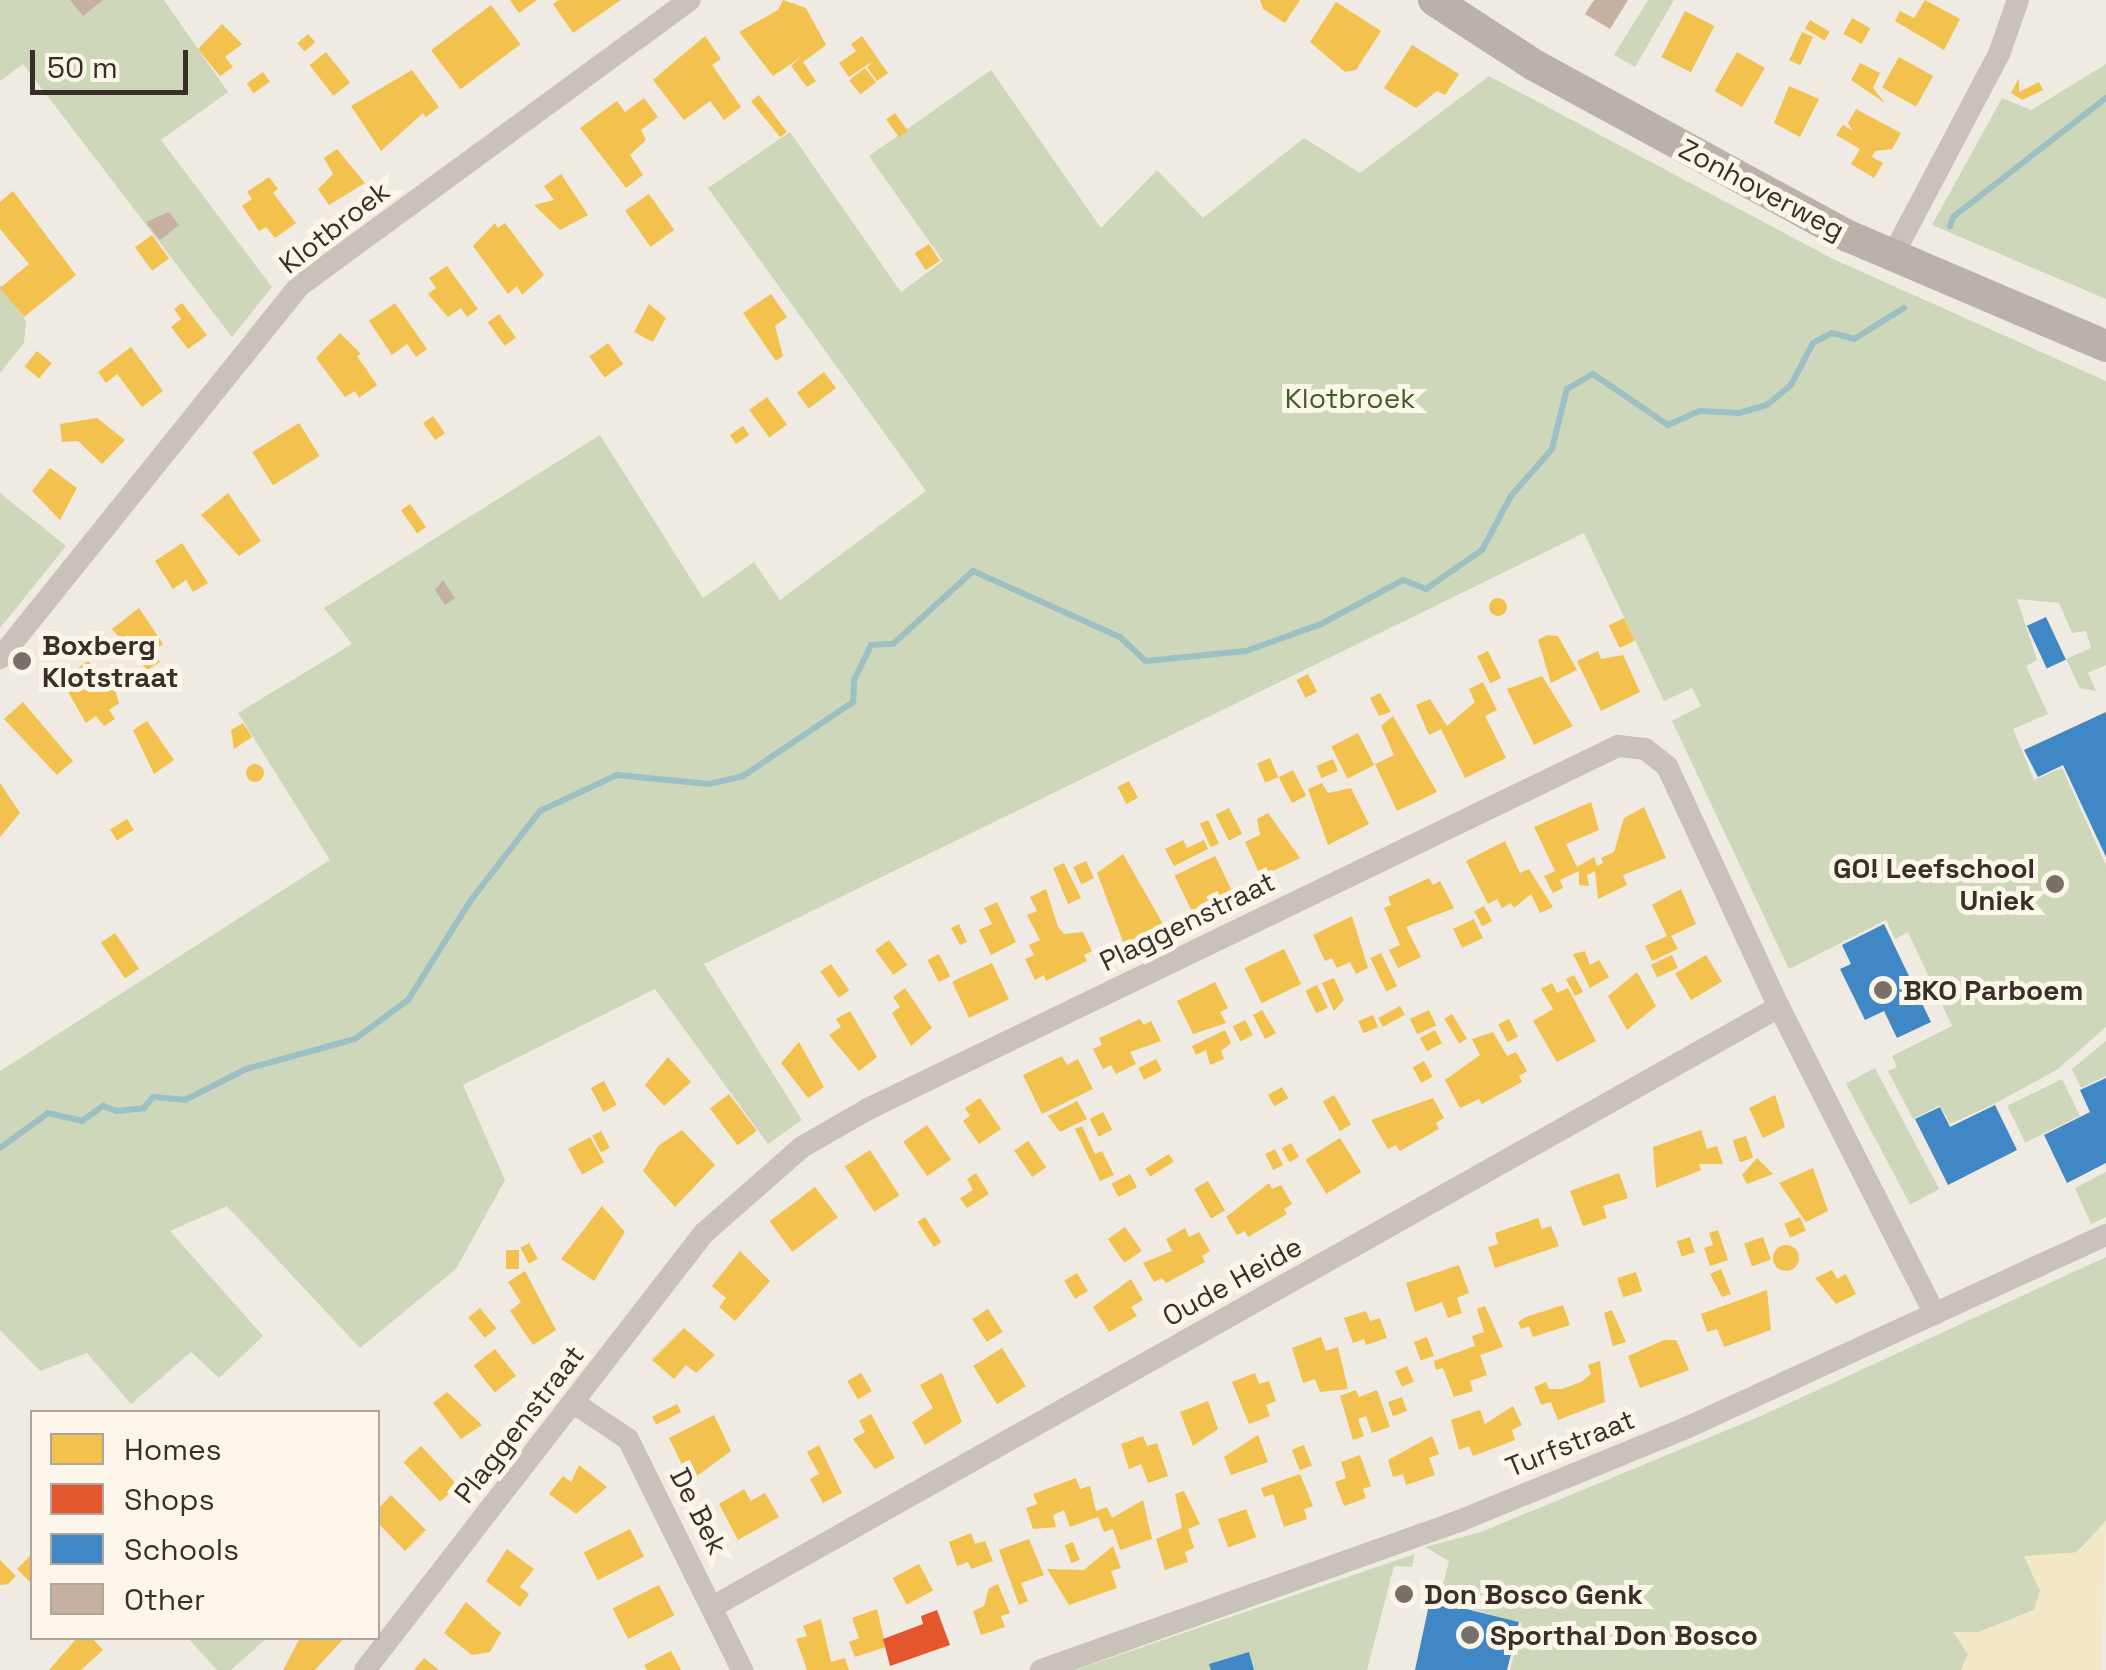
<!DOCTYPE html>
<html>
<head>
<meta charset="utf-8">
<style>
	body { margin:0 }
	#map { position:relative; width:2106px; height:1670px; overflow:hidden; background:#efebe2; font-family:"Space Grotesk",sans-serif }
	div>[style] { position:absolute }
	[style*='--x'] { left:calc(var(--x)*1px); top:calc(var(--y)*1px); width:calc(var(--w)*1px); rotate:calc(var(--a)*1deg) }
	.green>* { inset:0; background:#ced7ba; transform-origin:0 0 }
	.sand>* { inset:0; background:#f2e7c6 }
	.homes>* { inset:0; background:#f2c14e; transform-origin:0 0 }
	.round { border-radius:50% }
	.shops>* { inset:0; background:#e4572e }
	.schools>* { inset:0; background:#3f88c5; transform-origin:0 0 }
	.stream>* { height:6px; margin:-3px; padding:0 3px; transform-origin:3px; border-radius:3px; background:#9cc0c3 }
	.building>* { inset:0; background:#c5b0a2 }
	.street>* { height:22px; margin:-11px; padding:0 11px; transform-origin:11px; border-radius:11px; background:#c9c2ba }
	.secondary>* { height:32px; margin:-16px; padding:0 16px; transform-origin:16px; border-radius:16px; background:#b9b2ab }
	.dots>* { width:28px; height:28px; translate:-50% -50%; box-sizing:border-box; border:5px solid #fcf5ea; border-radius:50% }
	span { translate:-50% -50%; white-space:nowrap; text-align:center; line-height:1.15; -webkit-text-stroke:10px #fcf5ea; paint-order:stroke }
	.street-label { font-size:28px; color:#3a2f28 }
	.park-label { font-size:28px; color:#445c29 }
	.poi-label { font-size:28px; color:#3a2f28; font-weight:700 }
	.left { translate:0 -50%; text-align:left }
	.right { translate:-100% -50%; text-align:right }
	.legend { position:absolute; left:30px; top:1410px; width:350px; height:230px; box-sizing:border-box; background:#fcf5ea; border:2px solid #aea69c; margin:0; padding:12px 18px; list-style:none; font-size:30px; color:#3a2f28 }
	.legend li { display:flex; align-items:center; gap:20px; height:50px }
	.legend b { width:50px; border:2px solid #aea69c }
	.scale { position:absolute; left:30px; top:50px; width:158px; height:45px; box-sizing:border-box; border:5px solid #3a2f28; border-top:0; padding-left:12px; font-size:30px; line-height:35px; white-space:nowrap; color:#3a2f28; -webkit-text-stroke:8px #fcf5ea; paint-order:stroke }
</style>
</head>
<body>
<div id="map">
	<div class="green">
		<i style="clip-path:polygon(0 0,164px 0,228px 92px,161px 140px,272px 287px,232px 337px,23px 64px,0 81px)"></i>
		<i style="clip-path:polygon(1648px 0,1674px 0,1635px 67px,1614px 55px)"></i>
		<i style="clip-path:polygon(2106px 64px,2106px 299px,1932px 225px,2002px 98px,2031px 110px)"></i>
		<i style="clip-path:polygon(991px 70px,1101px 228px,1157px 170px,1203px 218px,1304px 138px,1360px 173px,1489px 76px,1833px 259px,2106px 381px,2106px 665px,2088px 673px,2096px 691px,2080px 688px,2066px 659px,2091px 648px,2086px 631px,2072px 633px,2059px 603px,2017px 599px,2037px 660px,2026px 666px,2048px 714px,2013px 729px,2034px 780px,2062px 768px,2106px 865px,2106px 1027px,2058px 1069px,1996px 1103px,1950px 1124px,1940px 1105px,1913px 1119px,1888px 1071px,1897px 1067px,1892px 1056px,1952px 1026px,1908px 932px,1895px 939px,1886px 920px,1789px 969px,1672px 721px,1701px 706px,1692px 688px,1664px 701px,1584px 533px,704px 964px,802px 1120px,768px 1144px,655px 989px,463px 1085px,505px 1180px,456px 1269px,360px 1348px,227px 1206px,170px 1231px,263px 1336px,219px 1378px,191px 1352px,131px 1404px,87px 1353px,40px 1371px,0 1330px,0 1071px,330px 860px,238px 713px,352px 644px,324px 608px,600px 435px,703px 598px,754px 562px,780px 600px,926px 491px,708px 188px,790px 132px,901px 292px,943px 261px,869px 156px)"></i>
		<i style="clip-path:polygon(0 285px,26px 321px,24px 343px,0 373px)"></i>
		<i style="clip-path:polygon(0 493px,66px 546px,0 628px)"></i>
		<i style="clip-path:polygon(2106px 1041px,2106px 1076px,2081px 1088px,2072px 1069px)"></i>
		<i style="left:1875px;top:1068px;width:137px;height:33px;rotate:62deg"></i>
		<i style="left:2062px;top:1079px;width:41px;height:61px;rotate:64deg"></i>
		<i style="clip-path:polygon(2106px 1172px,2106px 1217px,2091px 1224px,2075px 1188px)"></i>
		<i style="clip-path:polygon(2106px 1257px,2106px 1521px,2040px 1591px,2034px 1610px,1979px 1632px,1954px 1632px,1968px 1654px,1961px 1670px,1510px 1670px,1522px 1623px,1439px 1600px,1449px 1561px,1425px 1547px,1481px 1532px,1761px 1416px)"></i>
		<i style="clip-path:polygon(1415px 1554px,1412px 1567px,1394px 1566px,1367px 1670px,1075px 1670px)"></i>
		<i style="clip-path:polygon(188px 1638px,267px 1638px,231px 1670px,217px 1670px)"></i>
	</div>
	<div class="sand">
		<i style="clip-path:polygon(2106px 1521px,2101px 1670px,1961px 1670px,1968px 1654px,1953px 1632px,1979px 1632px,2034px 1610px,2040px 1591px,2024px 1556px,2080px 1552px)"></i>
	</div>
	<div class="homes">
		<i style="clip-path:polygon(510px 0,537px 0,519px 13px)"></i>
		<i style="clip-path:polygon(559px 0,621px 0,573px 33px,553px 4px)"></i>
		<i style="clip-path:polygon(783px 0,806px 8px,826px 45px,803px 62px,816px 81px,807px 87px,791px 66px,801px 57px,773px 76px,739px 32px,778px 10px)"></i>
		<i style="clip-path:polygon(1260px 0,1300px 0,1285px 23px,1263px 9px)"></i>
		<i style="clip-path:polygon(1925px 0,1960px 19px,1944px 50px,1895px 21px,1900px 11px,1914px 18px)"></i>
		<i style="clip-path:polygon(1336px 2px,1381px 31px,1356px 70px,1345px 72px,1310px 42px)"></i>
		<i style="left:491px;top:5px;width:49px;height:75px;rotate:53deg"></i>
		<i style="left:1685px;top:11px;width:33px;height:52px;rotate:27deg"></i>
		<i style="left:1852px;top:18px;width:21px;height:18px;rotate:29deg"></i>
		<i style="left:1810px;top:20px;width:23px;height:10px;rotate:31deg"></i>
		<i style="clip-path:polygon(222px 24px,242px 44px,225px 57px,233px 67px,220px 76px,198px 49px)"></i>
		<i style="left:1802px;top:32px;width:12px;height:31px;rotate:24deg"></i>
		<i style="left:308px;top:34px;width:11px;height:14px;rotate:49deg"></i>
		<i style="clip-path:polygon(705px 36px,721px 59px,712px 65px,741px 107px,724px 120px,710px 101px,684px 120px,653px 80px)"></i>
		<i style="clip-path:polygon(862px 36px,888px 73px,877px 81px,867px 67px,873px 61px,849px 77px,839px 63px,856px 51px,851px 44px)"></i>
		<i style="clip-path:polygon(1412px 45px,1459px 74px,1445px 95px,1437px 91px,1416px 108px,1384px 88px)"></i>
		<i style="left:326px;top:52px;width:39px;height:21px;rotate:52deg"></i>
		<i style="left:1737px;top:52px;width:32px;height:45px;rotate:30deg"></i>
		<i style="left:1899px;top:57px;width:39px;height:35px;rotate:29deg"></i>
		<i style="clip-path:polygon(1860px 63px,1880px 73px,1873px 88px,1885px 103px,1851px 80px)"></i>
		<i style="left:865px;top:68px;width:18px;height:20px;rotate:52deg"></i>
		<i style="clip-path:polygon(412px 70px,439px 107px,426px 117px,423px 113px,381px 151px,351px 106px)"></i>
		<i style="left:263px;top:72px;width:12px;height:20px;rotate:55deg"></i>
		<i style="clip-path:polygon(2019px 78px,2019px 92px,2039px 82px,2043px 90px,2022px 100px,2011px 93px)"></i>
		<i style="clip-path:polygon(1789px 86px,1819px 99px,1800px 137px,1774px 123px)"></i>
		<i style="clip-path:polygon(759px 95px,787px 132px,780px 137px,751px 101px)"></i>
		<i style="clip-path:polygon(644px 98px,658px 117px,641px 130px,646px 140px,630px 155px,643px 175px,626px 188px,580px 128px,617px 101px,625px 112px)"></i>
		<i style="clip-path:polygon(1856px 109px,1901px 133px,1892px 149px,1875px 151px,1872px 157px,1883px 163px,1874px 178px,1851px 164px,1860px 149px,1836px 135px,1843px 125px,1853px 131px,1848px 123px)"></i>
		<i style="left:895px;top:113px;width:22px;height:11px;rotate:54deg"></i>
		<i style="clip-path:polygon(337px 149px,365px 183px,329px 205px,318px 189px,333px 174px,324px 158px)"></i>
		<i style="clip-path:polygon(561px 174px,588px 215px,560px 230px,534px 205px,554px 200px,544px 186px)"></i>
		<i style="clip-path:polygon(269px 177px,278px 189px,273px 193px,296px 223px,275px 238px,266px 227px,259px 231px,242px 206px,252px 199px,247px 192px)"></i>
		<i style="clip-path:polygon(13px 191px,76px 275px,24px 317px,0 288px,29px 264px,0 229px,0 202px)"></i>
		<i style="left:649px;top:194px;width:44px;height:29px;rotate:55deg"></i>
		<i style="clip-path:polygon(495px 223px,498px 228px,505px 223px,544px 275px,522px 295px,517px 286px,508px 294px,473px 246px)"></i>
		<i style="left:152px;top:235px;width:29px;height:21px;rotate:54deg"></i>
		<i style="left:929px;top:244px;width:20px;height:17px;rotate:57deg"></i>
		<i style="clip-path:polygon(447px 266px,478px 309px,467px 317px,461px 308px,448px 317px,428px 294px,436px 288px,429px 278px)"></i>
		<i style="clip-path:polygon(771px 294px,787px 317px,775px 326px,783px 356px,776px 361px,743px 313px)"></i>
		<i style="clip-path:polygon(182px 303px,207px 335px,188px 349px,171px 327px,181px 319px,174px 309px)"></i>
		<i style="clip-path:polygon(395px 303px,427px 349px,416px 357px,407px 344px,392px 355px,369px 321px)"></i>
		<i style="clip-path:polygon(649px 304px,666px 318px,653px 342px,634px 332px)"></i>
		<i style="left:499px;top:314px;width:29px;height:14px;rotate:54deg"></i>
		<i style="clip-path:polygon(340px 333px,361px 354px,357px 356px,377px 385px,359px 398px,355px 391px,345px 397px,316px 358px)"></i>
		<i style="left:608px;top:343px;width:26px;height:23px;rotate:54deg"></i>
		<i style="clip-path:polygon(131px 347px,163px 391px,142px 407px,117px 374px,106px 383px,98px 372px)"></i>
		<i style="left:37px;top:351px;width:19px;height:20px;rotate:39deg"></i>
		<i style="left:824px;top:372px;width:20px;height:34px;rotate:53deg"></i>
		<i style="left:767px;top:397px;width:34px;height:22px;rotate:54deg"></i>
		<i style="left:433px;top:416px;width:21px;height:12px;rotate:55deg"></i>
		<i style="clip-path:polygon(97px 418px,125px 440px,102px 464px,78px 441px,62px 442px,60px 424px)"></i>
		<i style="left:299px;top:423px;width:39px;height:55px;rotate:58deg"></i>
		<i style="left:743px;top:426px;width:11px;height:16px;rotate:56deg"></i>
		<i style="clip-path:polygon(50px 468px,77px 488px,60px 520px,32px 491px)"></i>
		<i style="clip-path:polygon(228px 493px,261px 541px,239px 556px,201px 515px)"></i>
		<i style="left:410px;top:504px;width:28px;height:11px;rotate:55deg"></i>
		<i style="clip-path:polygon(182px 543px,208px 583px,193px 592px,186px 580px,173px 589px,155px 561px)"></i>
		<i class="round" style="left:1489px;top:598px;width:18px;height:18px"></i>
		<i style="clip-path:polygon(139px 608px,163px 644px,153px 651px,160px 662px,147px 670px,112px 629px)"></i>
		<i style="left:1624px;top:618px;width:25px;height:17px;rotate:64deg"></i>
		<i style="clip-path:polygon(1547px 635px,1558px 636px,1577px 670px,1551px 683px,1538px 640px)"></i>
		<i style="left:1488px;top:651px;width:30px;height:12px;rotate:64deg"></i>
		<i style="clip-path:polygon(1598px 651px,1601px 659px,1623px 655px,1640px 692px,1601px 711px,1577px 661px)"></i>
		<i style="clip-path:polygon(88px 661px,115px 689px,119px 703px,109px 710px,115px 719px,104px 726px,96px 716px,86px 723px,61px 680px)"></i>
		<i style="left:1308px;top:674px;width:20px;height:13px;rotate:63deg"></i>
		<i style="clip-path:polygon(1542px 676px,1573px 726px,1534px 745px,1507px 689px)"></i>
		<i style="clip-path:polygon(1483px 682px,1497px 710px,1485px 716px,1506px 758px,1465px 778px,1441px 729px,1429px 735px,1416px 705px,1430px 699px,1447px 726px,1475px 702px,1469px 689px)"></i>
		<i style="clip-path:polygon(1380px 693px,1391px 712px,1379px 716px,1370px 698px)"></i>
		<i style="clip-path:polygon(23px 702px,73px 761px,57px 775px,4px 719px)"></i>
		<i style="clip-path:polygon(1393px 716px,1437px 792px,1397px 811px,1375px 764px,1394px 755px,1381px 726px)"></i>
		<i style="clip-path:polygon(147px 721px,174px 760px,154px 774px,133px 730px)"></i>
		<i style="clip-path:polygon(243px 723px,252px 737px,234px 749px,231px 730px)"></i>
		<i style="left:1358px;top:733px;width:36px;height:30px;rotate:63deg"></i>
		<i style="left:1270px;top:758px;width:21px;height:14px;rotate:67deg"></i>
		<i style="left:1333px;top:759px;width:13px;height:18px;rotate:67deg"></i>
		<i class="round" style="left:246px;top:764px;width:18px;height:18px"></i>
		<i style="left:1293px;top:770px;width:29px;height:16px;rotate:63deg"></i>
		<i style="left:1129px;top:781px;width:19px;height:13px;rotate:62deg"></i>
		<i style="clip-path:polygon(0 783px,20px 813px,0 837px)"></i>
		<i style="clip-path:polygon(1322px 783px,1328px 793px,1351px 788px,1369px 824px,1328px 845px,1308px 789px)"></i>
		<i style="clip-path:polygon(1591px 802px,1599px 830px,1566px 844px,1577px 867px,1594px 857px,1597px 866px,1603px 863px,1601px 858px,1614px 852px,1624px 818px,1644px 807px,1666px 858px,1623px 875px,1627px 885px,1598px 899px,1595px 871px,1587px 875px,1589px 886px,1579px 885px,1579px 871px,1560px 880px,1563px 888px,1553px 893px,1544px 876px,1555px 871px,1534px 827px)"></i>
		<i style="left:1229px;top:808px;width:29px;height:15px;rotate:63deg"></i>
		<i style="clip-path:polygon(1268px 813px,1300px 858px,1261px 877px,1245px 842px,1260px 835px,1257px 819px)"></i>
		<i style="left:127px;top:819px;width:13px;height:20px;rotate:58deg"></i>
		<i style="left:1208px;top:820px;width:26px;height:9px;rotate:65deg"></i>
		<i style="clip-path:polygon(1183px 840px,1187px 848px,1204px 840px,1208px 849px,1174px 866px,1165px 849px)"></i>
		<i style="clip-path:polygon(1505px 841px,1520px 873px,1529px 869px,1553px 907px,1540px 913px,1531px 894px,1514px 908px,1511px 903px,1502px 908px,1497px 899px,1488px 904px,1466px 861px)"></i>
		<i style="clip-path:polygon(1123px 854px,1163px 924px,1124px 944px,1097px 873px)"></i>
		<i style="left:1215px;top:856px;width:39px;height:45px;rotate:64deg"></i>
		<i style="left:1086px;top:861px;width:19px;height:14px;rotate:65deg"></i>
		<i style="clip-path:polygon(1064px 863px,1081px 898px,1068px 904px,1053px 868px)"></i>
		<i style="clip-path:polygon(1429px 878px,1433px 885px,1440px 881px,1454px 908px,1406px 927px,1421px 957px,1398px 968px,1389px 950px,1400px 945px,1384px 908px,1391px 905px,1388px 897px)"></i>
		<i style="clip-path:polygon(1046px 889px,1058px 927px,1064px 934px,1083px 932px,1092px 951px,1084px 955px,1087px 961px,1046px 981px,1044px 975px,1035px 980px,1025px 959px,1034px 955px,1029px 945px,1040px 940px,1027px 915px,1037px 911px,1030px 897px)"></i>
		<i style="clip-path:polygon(1681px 889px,1696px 924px,1671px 936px,1678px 949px,1652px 961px,1645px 946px,1667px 936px,1652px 905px)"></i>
		<i style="clip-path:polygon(997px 902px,1016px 942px,991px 955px,979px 930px,992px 924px,984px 908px)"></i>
		<i style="left:1484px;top:906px;width:17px;height:11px;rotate:62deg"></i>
		<i style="clip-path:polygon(1352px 916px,1368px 968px,1356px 974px,1350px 962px,1337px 968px,1332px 958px,1325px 961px,1313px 935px)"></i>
		<i style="left:1474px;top:919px;width:21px;height:23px;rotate:65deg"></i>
		<i style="clip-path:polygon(959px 924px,967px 942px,960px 945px,951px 928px)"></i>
		<i style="left:115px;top:933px;width:43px;height:17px;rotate:56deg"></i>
		<i style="left:889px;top:940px;width:31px;height:17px;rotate:54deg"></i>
		<i style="left:1284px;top:949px;width:39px;height:44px;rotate:64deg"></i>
		<i style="clip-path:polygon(1585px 951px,1590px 965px,1599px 960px,1609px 977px,1590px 988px,1573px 954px)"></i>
		<i style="left:1381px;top:953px;width:37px;height:12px;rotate:64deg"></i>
		<i style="left:939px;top:954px;width:25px;height:13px;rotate:63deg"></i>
		<i style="left:1672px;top:955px;width:14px;height:23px;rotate:65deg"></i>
		<i style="left:1706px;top:955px;width:31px;height:36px;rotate:59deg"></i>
		<i style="left:992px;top:963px;width:40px;height:44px;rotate:65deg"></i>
		<i style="left:831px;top:964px;width:32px;height:13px;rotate:55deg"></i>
		<i style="clip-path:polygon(1637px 972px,1656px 1006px,1627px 1030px,1608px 996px)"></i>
		<i style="left:1574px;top:975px;width:19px;height:9px;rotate:62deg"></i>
		<i style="clip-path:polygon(1334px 978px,1344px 1000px,1334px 1011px,1322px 983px)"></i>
		<i style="clip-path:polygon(1215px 982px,1228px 1008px,1220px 1012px,1226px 1023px,1193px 1034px,1177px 1001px)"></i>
		<i style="clip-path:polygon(1552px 983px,1557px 993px,1568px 988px,1596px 1041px,1557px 1062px,1533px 1021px,1553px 1009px,1541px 989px)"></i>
		<i style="left:1317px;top:985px;width:25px;height:13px;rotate:64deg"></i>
		<i style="clip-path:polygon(905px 988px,932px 1028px,911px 1046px,892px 1013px,900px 1007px,893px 997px)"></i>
		<i style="left:1400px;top:1006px;width:10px;height:25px;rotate:61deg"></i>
		<i style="clip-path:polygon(1262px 1010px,1276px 1033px,1265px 1039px,1253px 1015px)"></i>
		<i style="left:1429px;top:1010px;width:17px;height:21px;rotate:65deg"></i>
		<i style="clip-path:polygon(850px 1011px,877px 1057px,859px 1071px,829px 1035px,841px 1027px,836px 1019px)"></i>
		<i style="left:1452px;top:1014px;width:29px;height:9px;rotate:59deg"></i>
		<i style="left:1373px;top:1015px;width:13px;height:16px;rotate:67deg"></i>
		<i style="clip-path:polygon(1140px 1019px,1144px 1025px,1151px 1021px,1161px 1041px,1130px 1052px,1136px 1064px,1116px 1074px,1111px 1065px,1103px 1069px,1093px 1049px,1102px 1045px,1099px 1038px)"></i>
		<i style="left:1509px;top:1019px;width:20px;height:12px;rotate:63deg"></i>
		<i style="left:1245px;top:1020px;width:17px;height:14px;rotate:62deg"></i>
		<i style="clip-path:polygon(1225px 1030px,1231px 1043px,1221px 1051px,1224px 1059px,1210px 1065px,1206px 1050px,1196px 1055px,1192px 1046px)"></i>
		<i style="left:1435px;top:1030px;width:15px;height:17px;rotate:62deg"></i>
		<i style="clip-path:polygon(1493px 1032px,1507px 1056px,1516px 1052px,1527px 1071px,1519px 1076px,1522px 1082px,1482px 1104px,1479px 1099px,1460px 1108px,1445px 1080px,1480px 1055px,1472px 1039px)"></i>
		<i style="clip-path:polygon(799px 1042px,824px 1087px,808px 1098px,781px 1063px)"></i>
		<i style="clip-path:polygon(1062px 1056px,1067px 1065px,1078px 1059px,1093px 1089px,1042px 1114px,1023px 1075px)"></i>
		<i style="clip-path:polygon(668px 1057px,691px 1082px,664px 1106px,645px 1085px)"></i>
		<i style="left:1156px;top:1059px;width:13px;height:20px;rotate:63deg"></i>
		<i style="left:1424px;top:1061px;width:18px;height:13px;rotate:61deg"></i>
		<i style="left:604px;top:1081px;width:27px;height:15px;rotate:62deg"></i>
		<i style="left:1282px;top:1087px;width:13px;height:16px;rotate:61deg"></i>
		<i style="left:729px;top:1094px;width:46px;height:24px;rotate:53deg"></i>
		<i style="left:1334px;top:1095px;width:34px;height:13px;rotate:60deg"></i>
		<i style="clip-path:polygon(1775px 1095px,1785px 1127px,1763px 1138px,1749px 1108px)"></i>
		<i style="clip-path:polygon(980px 1098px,1001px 1129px,979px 1144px,963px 1121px,970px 1116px,965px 1108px)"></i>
		<i style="clip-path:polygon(1433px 1098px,1444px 1118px,1436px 1123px,1439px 1129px,1400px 1151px,1396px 1145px,1388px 1149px,1371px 1120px)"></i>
		<i style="clip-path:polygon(1077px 1101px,1087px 1119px,1060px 1132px,1048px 1116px)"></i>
		<i style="left:1103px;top:1112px;width:20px;height:15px;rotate:63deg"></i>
		<i style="left:927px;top:1125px;width:42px;height:29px;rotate:55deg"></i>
		<i style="clip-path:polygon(1082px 1126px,1095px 1154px,1102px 1151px,1114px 1175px,1100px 1181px,1075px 1129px)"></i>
		<i style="clip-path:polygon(682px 1130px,715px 1165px,675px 1207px,643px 1171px,658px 1146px)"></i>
		<i style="clip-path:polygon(1701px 1130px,1707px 1149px,1717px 1146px,1723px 1164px,1699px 1164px,1701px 1170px,1656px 1188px,1653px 1147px)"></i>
		<i style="left:601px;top:1131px;width:19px;height:10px;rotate:62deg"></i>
		<i style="left:1746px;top:1136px;width:23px;height:14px;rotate:72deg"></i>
		<i style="left:590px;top:1137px;width:29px;height:25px;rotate:61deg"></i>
		<i style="left:1340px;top:1138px;width:40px;height:41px;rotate:58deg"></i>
		<i style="left:1028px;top:1141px;width:32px;height:17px;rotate:55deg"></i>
		<i style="left:1291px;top:1143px;width:16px;height:11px;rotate:60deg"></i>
		<i style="left:1275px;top:1149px;width:18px;height:11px;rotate:63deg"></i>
		<i style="left:870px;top:1150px;width:54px;height:30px;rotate:57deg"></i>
		<i style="left:1169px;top:1154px;width:9px;height:28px;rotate:58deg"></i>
		<i style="clip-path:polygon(1757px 1158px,1773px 1174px,1747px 1184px,1742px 1175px)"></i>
		<i style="clip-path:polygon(1813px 1168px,1828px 1211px,1806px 1222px,1779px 1183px)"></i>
		<i style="clip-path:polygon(976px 1173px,989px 1194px,967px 1208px,960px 1198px,973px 1190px,967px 1179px)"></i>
		<i style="clip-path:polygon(1619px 1173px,1628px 1198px,1603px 1206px,1607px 1218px,1583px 1226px,1570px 1191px)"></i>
		<i style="left:1130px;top:1174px;width:15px;height:21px;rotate:62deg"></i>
		<i style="left:1208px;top:1181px;width:34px;height:16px;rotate:60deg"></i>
		<i style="clip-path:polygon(1269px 1183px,1272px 1189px,1281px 1185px,1292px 1204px,1284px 1209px,1287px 1214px,1248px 1237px,1245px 1231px,1237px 1235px,1226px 1217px)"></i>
		<i style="left:815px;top:1187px;width:38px;height:57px;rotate:53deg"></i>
		<i style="clip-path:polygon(602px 1206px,625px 1232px,594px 1281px,561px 1259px)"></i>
		<i style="left:925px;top:1217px;width:30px;height:9px;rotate:57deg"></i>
		<i style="left:1800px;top:1217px;width:15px;height:17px;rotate:67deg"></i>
		<i style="clip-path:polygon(1538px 1218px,1542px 1229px,1551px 1226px,1559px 1246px,1495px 1268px,1488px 1247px,1498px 1244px,1495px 1233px)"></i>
		<i style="left:1125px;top:1227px;width:29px;height:21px;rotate:55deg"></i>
		<i style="clip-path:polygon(1185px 1228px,1189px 1237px,1199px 1232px,1210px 1251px,1202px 1256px,1205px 1262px,1166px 1283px,1162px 1278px,1154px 1282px,1143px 1263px,1172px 1251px,1166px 1239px)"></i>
		<i style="clip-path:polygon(1718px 1230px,1728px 1260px,1710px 1266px,1704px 1248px,1713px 1245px,1709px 1233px)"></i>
		<i style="left:1690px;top:1237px;width:16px;height:14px;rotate:72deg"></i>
		<i style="left:1763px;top:1237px;width:24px;height:20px;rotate:71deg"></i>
		<i style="left:529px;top:1243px;width:18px;height:10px;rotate:61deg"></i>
		<i class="round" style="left:1773px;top:1245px;width:26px;height:26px"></i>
		<i style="left:506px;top:1250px;width:13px;height:19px"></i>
		<i style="clip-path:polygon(740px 1251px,770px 1281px,735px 1321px,719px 1307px,726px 1298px,712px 1286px)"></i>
		<i style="clip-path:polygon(1459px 1265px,1469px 1293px,1457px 1298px,1462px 1313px,1448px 1318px,1442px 1302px,1415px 1312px,1406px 1283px)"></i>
		<i style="clip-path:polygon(1721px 1269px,1731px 1294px,1722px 1297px,1710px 1274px)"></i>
		<i style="clip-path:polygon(1832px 1270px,1837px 1279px,1846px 1274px,1856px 1294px,1836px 1304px,1815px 1278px)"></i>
		<i style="clip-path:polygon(525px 1271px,556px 1330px,533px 1345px,510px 1311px,521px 1302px,508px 1282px)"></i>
		<i style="left:1636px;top:1272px;width:20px;height:20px;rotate:72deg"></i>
		<i style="left:1077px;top:1273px;width:21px;height:15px;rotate:59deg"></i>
		<i style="clip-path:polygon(1131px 1279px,1143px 1300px,1131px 1307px,1137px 1316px,1109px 1332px,1093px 1307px)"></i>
		<i style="clip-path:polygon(1767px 1290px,1771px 1330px,1724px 1347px,1717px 1329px,1707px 1332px,1701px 1314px)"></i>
		<i style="clip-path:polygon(1563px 1305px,1570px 1325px,1533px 1337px,1529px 1326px,1521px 1329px,1518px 1322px,1526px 1317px)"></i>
		<i style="clip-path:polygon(1485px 1306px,1503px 1347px,1480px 1355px,1487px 1375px,1470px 1381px,1473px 1391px,1454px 1397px,1443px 1368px,1436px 1370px,1434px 1361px,1475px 1346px,1472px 1336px,1484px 1332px,1477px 1309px)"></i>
		<i style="left:480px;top:1308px;width:26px;height:15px;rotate:51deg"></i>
		<i style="left:988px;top:1309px;width:27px;height:19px;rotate:57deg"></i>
		<i style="clip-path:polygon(1612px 1310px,1626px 1342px,1613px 1346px,1604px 1313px)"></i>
		<i style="clip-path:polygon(1366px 1311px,1370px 1321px,1380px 1318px,1387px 1338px,1366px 1345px,1364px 1339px,1353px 1343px,1344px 1318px)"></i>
		<i style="clip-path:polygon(684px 1328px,715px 1355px,696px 1373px,686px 1365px,674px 1379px,652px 1360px)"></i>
		<i style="clip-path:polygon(1321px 1337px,1326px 1351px,1338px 1347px,1348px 1389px,1320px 1392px,1315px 1379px,1303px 1383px,1292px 1348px)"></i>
		<i style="left:1427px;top:1337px;width:20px;height:14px;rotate:70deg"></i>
		<i style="clip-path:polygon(1664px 1340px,1676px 1340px,1689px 1370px,1640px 1388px,1628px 1356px)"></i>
		<i style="left:1002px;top:1348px;width:45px;height:34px;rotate:58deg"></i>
		<i style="left:495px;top:1349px;width:34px;height:27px;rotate:52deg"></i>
		<i style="clip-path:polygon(1600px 1361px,1605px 1402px,1558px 1420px,1551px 1402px,1541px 1405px,1534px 1387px,1546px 1382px,1549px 1389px,1562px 1389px,1581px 1382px,1591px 1374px,1588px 1365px)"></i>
		<i style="left:1407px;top:1366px;width:17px;height:13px;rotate:66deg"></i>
		<i style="left:861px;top:1373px;width:21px;height:16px;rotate:59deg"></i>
		<i style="clip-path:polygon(942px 1373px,962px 1422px,925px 1445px,912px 1422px,933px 1408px,920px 1385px)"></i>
		<i style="clip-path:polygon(1255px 1373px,1259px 1384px,1269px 1381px,1276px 1401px,1266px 1405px,1270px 1416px,1249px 1424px,1232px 1382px)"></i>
		<i style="clip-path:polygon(1356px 1390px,1359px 1397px,1377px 1390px,1390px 1427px,1372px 1433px,1366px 1416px,1358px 1419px,1364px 1436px,1353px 1440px,1340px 1396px)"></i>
		<i style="clip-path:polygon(447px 1392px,482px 1425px,461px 1439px,433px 1403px)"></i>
		<i style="left:1402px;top:1397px;width:15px;height:15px;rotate:70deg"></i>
		<i style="clip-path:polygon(1208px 1401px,1218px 1429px,1193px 1446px,1180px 1412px)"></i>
		<i style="left:677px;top:1404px;width:9px;height:28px;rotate:63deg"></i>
		<i style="clip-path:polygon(1513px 1406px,1522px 1425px,1512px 1430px,1515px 1440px,1473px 1456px,1469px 1446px,1459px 1450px,1451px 1420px,1480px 1410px,1485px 1424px)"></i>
		<i style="clip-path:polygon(871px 1414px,895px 1458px,875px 1469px,853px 1439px,865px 1432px,859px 1421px)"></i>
		<i style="clip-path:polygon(714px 1415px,731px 1451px,690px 1481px,669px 1438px)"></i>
		<i style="clip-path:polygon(1258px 1435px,1268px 1462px,1231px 1475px,1224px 1457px)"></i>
		<i style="clip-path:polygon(1143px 1436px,1147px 1446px,1157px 1443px,1168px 1476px,1148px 1483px,1141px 1464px,1129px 1469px,1121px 1444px)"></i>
		<i style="clip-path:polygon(1432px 1436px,1439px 1454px,1429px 1458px,1435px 1475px,1406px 1485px,1403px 1474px,1393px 1477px,1388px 1460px)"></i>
		<i style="clip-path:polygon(819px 1445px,842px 1493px,823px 1503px,810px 1479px,819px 1474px,807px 1452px)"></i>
		<i style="left:1304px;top:1445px;width:22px;height:13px;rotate:69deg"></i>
		<i style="left:421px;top:1446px;width:54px;height:24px;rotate:47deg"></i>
		<i style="clip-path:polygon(1360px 1455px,1371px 1486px,1363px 1489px,1366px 1498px,1344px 1506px,1335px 1482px,1346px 1478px,1341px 1462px)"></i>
		<i style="clip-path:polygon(579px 1465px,607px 1487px,576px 1514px,549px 1494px,563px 1476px,571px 1482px)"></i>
		<i style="clip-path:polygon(1300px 1474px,1313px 1506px,1304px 1509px,1307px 1519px,1284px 1527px,1273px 1494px,1264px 1497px,1261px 1488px)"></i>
		<i style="clip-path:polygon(1076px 1478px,1080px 1489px,1090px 1486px,1096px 1511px,1107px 1507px,1112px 1518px,1143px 1500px,1152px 1539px,1120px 1550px,1113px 1529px,1104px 1532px,1098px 1517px,1070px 1527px,1064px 1510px,1053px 1515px,1056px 1527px,1033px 1529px,1026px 1508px,1037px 1504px,1033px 1494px)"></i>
		<i style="clip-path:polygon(744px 1489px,751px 1501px,765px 1493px,779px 1517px,738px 1540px,719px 1504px)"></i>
		<i style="clip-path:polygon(1184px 1491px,1200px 1524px,1188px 1529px,1194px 1548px,1185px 1552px,1188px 1562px,1165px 1570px,1156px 1539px,1182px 1528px,1175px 1494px)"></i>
		<i style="clip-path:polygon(391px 1495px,426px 1530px,405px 1551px,378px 1523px,378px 1509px)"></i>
		<i style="left:1246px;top:1509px;width:30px;height:30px;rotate:70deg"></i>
		<i style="left:630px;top:1529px;width:31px;height:52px;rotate:63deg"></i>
		<i style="clip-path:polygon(971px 1533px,975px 1544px,985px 1541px,993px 1561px,971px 1569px,968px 1562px,957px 1566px,949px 1542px)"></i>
		<i style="clip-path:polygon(1029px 1539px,1044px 1575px,1021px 1583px,1028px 1601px,1019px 1605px,999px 1550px)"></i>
		<i style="left:1073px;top:1542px;width:19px;height:9px;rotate:69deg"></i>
		<i style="clip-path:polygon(1113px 1546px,1121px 1568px,1111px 1571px,1117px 1588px,1069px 1605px,1047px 1569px,1084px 1570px)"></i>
		<i style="clip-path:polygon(507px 1549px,534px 1569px,520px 1587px,529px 1594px,520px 1607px,486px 1581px)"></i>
		<i style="clip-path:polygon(32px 1554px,32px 1579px,30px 1582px,17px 1569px)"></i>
		<i style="clip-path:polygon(0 1560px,16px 1576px,8px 1584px,0 1585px)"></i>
		<i style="left:919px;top:1564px;width:30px;height:30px;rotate:62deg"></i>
		<i style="clip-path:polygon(998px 1584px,1010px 1613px,1001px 1616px,1005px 1627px,981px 1635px,973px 1611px,984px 1606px,989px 1588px)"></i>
		<i style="left:659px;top:1585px;width:34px;height:52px;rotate:63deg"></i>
		<i style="clip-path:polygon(466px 1602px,501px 1633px,490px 1652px,472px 1655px,444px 1633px)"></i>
		<i style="clip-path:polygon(877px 1609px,886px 1647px,855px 1657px,849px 1642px,859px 1638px,852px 1618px)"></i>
		<i style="clip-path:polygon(821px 1619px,831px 1662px,845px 1658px,849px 1670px,807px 1670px,796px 1639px,807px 1636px,803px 1626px)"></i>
		<i style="clip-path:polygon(77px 1638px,92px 1638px,103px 1650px,81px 1670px,49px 1670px)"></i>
		<i style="clip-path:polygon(300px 1638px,344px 1638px,315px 1670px,283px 1670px)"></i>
		<i style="clip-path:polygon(671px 1651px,681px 1670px,647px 1670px,644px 1665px)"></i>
		<i style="clip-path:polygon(424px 1658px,439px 1670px,414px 1670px)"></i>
	</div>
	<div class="shops">
		<i style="clip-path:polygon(937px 1610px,950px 1645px,890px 1666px,883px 1639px,923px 1624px,921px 1616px)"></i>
	</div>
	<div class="schools">
		<i style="left:2046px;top:617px;width:47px;height:21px;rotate:65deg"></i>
		<i style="clip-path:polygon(2106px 712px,2106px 857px,2063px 765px,2038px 777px,2024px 750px)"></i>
		<i style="clip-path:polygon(1884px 924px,1931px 1022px,1897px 1038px,1884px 1011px,1865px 1020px,1840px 969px,1851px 964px,1842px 945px)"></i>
		<i style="clip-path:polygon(2106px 1078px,2106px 1163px,2067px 1183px,2044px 1135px,2090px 1112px,2080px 1090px)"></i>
		<i style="clip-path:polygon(1995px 1105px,2017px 1150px,1948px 1185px,1915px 1119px,1940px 1107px,1950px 1127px)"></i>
		<i style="clip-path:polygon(1430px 1600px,1519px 1622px,1507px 1670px,1415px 1670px)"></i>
		<i style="clip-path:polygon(1249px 1652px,1254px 1670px,1211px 1670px,1209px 1664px)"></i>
	</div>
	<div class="stream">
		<i style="--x:1950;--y:226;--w:9;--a:-72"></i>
		<i style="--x:1953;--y:217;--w:194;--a:-37.9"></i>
		<i style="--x:0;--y:1148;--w:59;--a:-36.1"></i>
		<i style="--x:48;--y:1113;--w:35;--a:13"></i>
		<i style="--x:82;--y:1121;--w:26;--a:-36"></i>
		<i style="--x:103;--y:1106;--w:15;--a:20"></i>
		<i style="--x:117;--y:1111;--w:27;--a:-6"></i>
		<i style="--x:144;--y:1108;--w:14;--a:-51"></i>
		<i style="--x:153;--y:1097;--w:32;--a:5"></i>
		<i style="--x:185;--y:1100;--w:68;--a:-26.9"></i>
		<i style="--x:246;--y:1069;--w:113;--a:-15.4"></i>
		<i style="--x:355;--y:1039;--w:66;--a:-36.3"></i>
		<i style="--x:408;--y:1000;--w:118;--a:-57.8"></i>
		<i style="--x:471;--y:900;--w:113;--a:-52.2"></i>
		<i style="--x:540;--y:811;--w:85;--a:-25.1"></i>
		<i style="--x:617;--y:775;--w:92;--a:5.6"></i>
		<i style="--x:709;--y:784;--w:35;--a:-13"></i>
		<i style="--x:743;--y:776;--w:133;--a:-33.9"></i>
		<i style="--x:853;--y:702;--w:22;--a:-87"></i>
		<i style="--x:854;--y:680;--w:39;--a:-64"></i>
		<i style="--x:871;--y:645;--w:22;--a:-3"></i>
		<i style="--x:893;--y:644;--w:108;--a:-42.4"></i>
		<i style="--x:973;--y:571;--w:161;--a:24.2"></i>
		<i style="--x:1120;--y:637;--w:35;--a:43"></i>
		<i style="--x:1146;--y:661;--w:100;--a:-5.7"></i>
		<i style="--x:1246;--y:651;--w:80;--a:-19.8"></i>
		<i style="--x:1321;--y:624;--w:93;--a:-28.2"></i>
		<i style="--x:1403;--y:580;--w:25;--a:21"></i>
		<i style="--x:1426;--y:589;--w:68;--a:-34.9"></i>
		<i style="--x:1482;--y:550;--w:61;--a:-61.8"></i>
		<i style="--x:1511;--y:496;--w:62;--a:-48.9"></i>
		<i style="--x:1552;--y:449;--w:62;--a:-76"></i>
		<i style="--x:1567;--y:389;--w:30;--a:-30"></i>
		<i style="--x:1593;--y:374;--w:91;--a:34.2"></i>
		<i style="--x:1668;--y:425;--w:35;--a:-24"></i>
		<i style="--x:1700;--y:411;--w:39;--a:3"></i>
		<i style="--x:1739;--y:413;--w:29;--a:-16"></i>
		<i style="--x:1767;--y:405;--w:31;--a:-40"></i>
		<i style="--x:1791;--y:385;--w:47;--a:-62.4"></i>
		<i style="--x:1813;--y:343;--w:21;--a:-28"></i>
		<i style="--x:1832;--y:333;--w:23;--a:15"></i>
		<i style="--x:1854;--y:339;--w:59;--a:-31.8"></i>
	</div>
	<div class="building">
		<i style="clip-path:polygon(70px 0,103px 0,83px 16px)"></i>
		<i style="clip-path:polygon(1594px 0,1628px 0,1610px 29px,1585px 14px)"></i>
		<i style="clip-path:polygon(169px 212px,179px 225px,160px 240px,146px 222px)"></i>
		<i style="clip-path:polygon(443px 580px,455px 598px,445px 605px,435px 590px)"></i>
	</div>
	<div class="street">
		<i style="--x:1893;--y:255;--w:227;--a:-62.2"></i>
		<i style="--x:1999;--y:54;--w:57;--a:-70.6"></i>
		<i style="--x:0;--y:658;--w:477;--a:-51.2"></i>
		<i style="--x:299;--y:286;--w:484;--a:-36.2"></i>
		<i style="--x:574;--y:1403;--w:65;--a:33.7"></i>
		<i style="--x:628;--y:1439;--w:258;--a:63.7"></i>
		<i style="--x:714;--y:1606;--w:1222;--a:-29.36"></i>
		<i style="--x:365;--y:1670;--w:553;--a:-52.2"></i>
		<i style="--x:704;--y:1233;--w:130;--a:-41.3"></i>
		<i style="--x:802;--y:1147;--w:76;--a:-29.9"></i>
		<i style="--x:868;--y:1109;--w:833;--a:-25.83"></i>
		<i style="--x:1618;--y:746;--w:27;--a:6"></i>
		<i style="--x:1645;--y:749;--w:28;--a:38"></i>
		<i style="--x:1667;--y:766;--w:266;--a:65.1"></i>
		<i style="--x:1779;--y:1007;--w:344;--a:63.1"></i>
		<i style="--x:1041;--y:1670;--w:442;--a:-19.6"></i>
		<i style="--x:1457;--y:1522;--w:248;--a:-22.3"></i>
		<i style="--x:1686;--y:1428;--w:462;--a:-24.7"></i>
	</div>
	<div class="secondary">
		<i style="--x:1434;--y:0;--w:119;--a:33"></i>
		<i style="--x:1534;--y:65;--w:358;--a:28.6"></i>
		<i style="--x:1848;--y:236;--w:280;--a:23.1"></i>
	</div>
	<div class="dots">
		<i style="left:22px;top:661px;background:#797169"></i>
		<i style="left:2055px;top:884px;background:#797169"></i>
		<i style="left:1883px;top:990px;background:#797169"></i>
		<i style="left:1404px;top:1594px;background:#797169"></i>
		<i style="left:1470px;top:1635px;background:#797169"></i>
	</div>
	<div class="street-label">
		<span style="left:1762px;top:189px;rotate:28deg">Zonhoverweg</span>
		<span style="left:334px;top:227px;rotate:-38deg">Klotbroek</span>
		<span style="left:1187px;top:921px;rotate:-26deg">Plaggenstraat</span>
		<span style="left:1232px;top:1281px;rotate:-29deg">Oude Heide</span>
		<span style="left:519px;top:1424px;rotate:-52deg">Plaggenstraat</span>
		<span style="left:1570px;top:1443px;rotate:-22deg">Turfstraat</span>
		<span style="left:699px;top:1511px;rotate:63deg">De Bek</span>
	</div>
	<div class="park-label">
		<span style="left:1350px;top:398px">Klotbroek</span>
	</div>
	<div class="poi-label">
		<span class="left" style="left:42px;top:661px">Boxberg<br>Klotstraat</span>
		<span class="right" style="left:2035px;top:884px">GO! Leefschool<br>Uniek</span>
		<span class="left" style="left:1903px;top:990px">BKO Parboem</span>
		<span class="left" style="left:1424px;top:1594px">Don Bosco Genk</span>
		<span class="left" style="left:1490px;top:1635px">Sporthal Don Bosco</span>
	</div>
	<ul class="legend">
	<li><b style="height:28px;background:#f2c14e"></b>Homes</li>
	<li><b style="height:28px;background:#e4572e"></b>Shops</li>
	<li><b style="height:28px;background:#3f88c5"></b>Schools</li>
	<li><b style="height:28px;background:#c5b0a2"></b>Other</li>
	</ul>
	<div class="scale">50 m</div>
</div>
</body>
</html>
